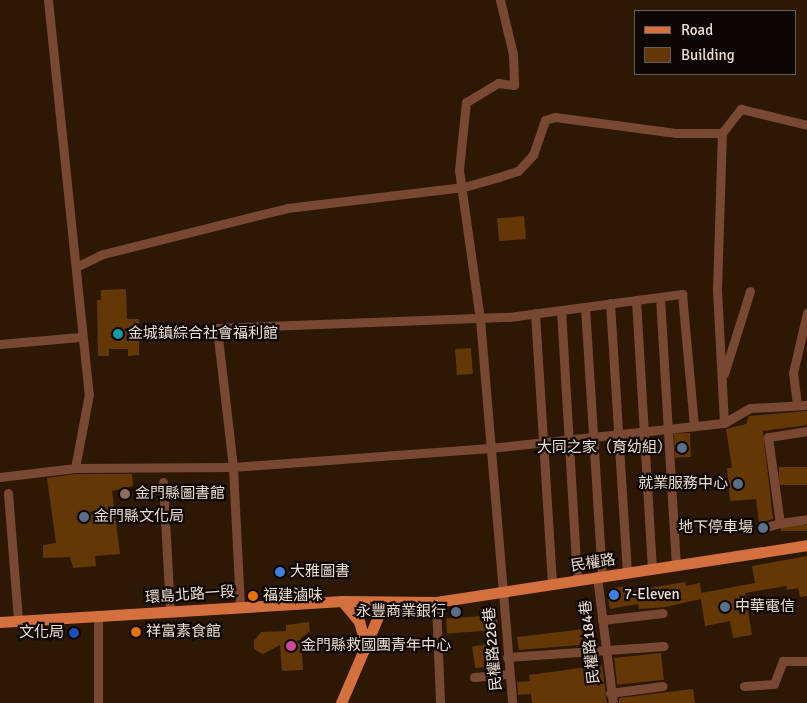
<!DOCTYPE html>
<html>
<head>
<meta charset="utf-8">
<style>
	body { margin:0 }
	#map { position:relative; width:807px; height:703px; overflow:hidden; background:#2d1804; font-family:Signika,"Noto Sans TC",sans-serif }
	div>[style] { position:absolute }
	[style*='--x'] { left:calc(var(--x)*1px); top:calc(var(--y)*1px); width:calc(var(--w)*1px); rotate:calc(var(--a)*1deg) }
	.building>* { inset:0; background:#633805; transform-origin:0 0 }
	.minor>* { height:9px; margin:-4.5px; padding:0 4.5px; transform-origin:4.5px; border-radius:4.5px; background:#784832 }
	.major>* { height:11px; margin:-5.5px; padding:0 5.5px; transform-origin:5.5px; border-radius:5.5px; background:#d3703e }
	.dots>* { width:14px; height:14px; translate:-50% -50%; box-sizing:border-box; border:2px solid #0e0602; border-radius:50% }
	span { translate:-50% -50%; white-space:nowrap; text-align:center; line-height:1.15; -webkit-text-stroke:4.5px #0e0602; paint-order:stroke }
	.poi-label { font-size:15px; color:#ecded2 }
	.left { translate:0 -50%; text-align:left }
	.right { translate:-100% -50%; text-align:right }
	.street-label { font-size:15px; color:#ecded2 }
	.legend { position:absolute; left:634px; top:10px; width:162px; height:65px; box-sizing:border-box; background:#0e0602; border:1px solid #675c55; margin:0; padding:6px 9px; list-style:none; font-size:15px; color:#ecded2 }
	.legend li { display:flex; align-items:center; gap:10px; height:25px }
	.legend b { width:25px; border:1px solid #675c55 }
</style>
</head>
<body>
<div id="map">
	<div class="building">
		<i style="left:524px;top:216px;width:23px;height:27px;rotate:85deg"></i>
		<i style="clip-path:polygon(126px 289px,127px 319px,139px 319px,139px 355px,128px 356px,128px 349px,109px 349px,109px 356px,98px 356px,97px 300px,101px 300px,101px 290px)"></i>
		<i style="left:471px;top:348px;width:26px;height:16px;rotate:86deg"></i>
		<i style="clip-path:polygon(807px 411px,807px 425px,763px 431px,773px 519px,759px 523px,756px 499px,730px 501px,727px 468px,732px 468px,726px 429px,746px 424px,749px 416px)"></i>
		<i style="left:690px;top:433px;width:24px;height:16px;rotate:88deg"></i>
		<i style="left:807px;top:467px;width:18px;height:28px;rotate:90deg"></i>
		<i style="clip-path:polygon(75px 474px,132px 474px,133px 486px,112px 491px,120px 554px,95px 556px,96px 566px,73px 568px,70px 557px,43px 558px,43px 545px,56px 543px,47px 478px)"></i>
		<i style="left:807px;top:525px;width:6px;height:26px;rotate:90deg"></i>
		<i style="clip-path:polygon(807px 556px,807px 596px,800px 597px,798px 588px,787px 590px,786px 586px,745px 593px,752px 635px,733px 638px,730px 621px,705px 626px,701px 599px,665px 607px,639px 609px,638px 604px,610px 609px,608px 596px,614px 588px,625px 586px,626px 592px,685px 582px,686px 586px,700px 583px,701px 593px,755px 583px,752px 566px)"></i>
		<i style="clip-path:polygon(588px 599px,591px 644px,519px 650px,517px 637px,584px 629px,579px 600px)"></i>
		<i style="left:497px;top:615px;width:15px;height:51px;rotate:86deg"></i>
		<i style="clip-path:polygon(309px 622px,310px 631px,301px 638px,303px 670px,282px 671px,280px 645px,263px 654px,254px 649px,254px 641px,261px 632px,286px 631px,286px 625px)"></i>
		<i style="left:490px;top:644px;width:22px;height:18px;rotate:82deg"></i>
		<i style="left:661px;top:653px;width:27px;height:47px;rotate:84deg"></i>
		<i style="clip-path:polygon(602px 665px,607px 703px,532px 703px,531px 694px,518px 695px,517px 682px,530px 681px,529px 675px)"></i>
		<i style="clip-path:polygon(693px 689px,695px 703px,619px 703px,619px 698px)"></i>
	</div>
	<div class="minor">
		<i style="--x:48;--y:0;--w:396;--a:84.1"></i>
		<i style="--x:89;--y:394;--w:75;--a:100.7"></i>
		<i style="--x:500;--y:0;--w:56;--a:76.5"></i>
		<i style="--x:513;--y:54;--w:31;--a:88"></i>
		<i style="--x:514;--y:85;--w:16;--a:-173"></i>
		<i style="--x:498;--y:83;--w:37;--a:149"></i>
		<i style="--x:466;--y:102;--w:68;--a:95.9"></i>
		<i style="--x:459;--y:170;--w:150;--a:82"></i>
		<i style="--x:480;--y:319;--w:385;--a:85.2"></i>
		<i style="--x:76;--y:267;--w:30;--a:-26"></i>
		<i style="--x:103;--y:254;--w:190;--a:-14"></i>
		<i style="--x:287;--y:208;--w:178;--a:-6.8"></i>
		<i style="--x:464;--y:187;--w:36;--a:-16"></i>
		<i style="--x:499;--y:177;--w:20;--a:-18"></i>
		<i style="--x:518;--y:171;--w:22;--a:-47"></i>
		<i style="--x:533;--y:155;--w:37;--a:-71"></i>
		<i style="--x:545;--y:120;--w:10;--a:-17"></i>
		<i style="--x:555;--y:117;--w:122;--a:7.5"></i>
		<i style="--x:676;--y:133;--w:46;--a:0"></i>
		<i style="--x:660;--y:297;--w:268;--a:86.6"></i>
		<i style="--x:636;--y:300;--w:269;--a:86.6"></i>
		<i style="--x:610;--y:303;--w:271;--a:86.4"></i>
		<i style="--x:585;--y:307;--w:270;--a:86.4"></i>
		<i style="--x:561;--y:310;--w:270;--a:86.6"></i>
		<i style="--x:535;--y:313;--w:272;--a:86.4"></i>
		<i style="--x:0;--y:344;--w:80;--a:-5"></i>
		<i style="--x:724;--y:374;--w:87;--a:-72.6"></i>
		<i style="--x:797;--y:405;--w:32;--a:-97"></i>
		<i style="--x:793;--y:373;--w:62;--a:-76.9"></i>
		<i style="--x:724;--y:423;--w:133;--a:-93"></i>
		<i style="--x:717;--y:290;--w:157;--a:-88.2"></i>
		<i style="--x:722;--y:133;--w:31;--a:-52"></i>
		<i style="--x:741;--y:109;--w:68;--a:13.6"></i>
		<i style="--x:807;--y:431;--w:39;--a:171"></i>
		<i style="--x:768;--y:437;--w:87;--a:82.1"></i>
		<i style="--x:780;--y:523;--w:27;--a:-8"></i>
		<i style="--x:0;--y:477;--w:76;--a:-6.8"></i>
		<i style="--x:75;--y:468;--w:158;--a:-0.4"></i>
		<i style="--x:233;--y:467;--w:258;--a:-4.2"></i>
		<i style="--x:490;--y:448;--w:235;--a:-6.1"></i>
		<i style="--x:724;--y:423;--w:30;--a:-30"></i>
		<i style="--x:750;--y:408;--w:57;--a:-3"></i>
		<i style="--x:163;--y:482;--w:128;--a:86.9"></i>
		<i style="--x:8;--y:493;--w:128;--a:85.5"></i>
		<i style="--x:763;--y:528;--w:18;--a:-16"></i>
		<i style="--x:597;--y:577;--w:127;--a:82.8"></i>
		<i style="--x:436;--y:602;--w:101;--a:87.7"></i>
		<i style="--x:240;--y:606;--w:139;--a:-92.9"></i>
		<i style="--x:233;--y:467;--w:140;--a:-96.6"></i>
		<i style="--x:217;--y:328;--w:292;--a:-2.2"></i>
		<i style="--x:509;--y:317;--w:175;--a:-7.6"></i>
		<i style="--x:682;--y:294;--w:133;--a:84.8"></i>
		<i style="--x:602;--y:620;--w:61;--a:-6.5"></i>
		<i style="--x:507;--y:657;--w:157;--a:-4"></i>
		<i style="--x:474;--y:677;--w:34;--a:-5"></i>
		<i style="--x:744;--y:686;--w:30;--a:-4"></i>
		<i style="--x:774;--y:684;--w:25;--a:-69"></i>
		<i style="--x:783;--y:661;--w:24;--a:0"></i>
		<i style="--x:610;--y:693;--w:53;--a:-7.5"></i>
		<i style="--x:98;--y:703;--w:86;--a:-90"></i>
	</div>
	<div class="major">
		<i style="--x:342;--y:601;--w:26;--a:50"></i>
		<i style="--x:359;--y:621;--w:24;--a:75"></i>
		<i style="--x:0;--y:622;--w:343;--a:-3.5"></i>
		<i style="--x:342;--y:601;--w:94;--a:0.6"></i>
		<i style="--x:436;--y:602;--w:375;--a:-8.7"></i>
		<i style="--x:341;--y:703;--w:107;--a:-66.8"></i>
	</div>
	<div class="dots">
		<i style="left:118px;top:334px;background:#0f9aa8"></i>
		<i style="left:682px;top:448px;background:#5c6f8a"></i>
		<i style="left:738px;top:484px;background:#5c6f8a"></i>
		<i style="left:125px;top:494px;background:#8d6e63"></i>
		<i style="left:84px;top:517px;background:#5c6f8a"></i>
		<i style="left:763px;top:528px;background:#5c6f8a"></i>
		<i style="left:280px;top:572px;background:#3f7fe0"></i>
		<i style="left:614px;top:595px;background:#3f7fe0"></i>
		<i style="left:253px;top:596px;background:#e8710a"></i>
		<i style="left:725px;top:607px;background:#5c6f8a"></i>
		<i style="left:456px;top:612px;background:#5c6f8a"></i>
		<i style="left:136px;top:632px;background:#e8710a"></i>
		<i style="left:74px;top:633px;background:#1a4fb4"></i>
		<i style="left:291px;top:646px;background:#d1479c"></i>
	</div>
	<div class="poi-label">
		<span class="left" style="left:128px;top:334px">金城鎮綜合社會福利館</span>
		<span class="right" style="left:672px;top:448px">大同之家（育幼組）</span>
		<span class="right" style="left:728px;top:484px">就業服務中心</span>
		<span class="left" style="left:135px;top:494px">金門縣圖書館</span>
		<span class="left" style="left:94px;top:517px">金門縣文化局</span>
		<span class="right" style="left:753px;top:528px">地下停車場</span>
		<span class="left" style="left:290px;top:572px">大雅圖書</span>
		<span class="left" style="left:624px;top:595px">7-Eleven</span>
		<span class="left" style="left:263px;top:596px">福建滷味</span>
		<span class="left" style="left:735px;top:607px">中華電信</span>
		<span class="right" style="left:446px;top:612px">永豐商業銀行</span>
		<span class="left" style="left:146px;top:632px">祥富素食館</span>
		<span class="right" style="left:64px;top:633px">文化局</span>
		<span class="left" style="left:301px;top:646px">金門縣救國團青年中心</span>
	</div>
	<div class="street-label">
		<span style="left:593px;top:563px;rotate:-9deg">民權路</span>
		<span style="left:190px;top:595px;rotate:-4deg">環島北路一段</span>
		<span style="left:590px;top:642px;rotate:-96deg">民權路184巷</span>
		<span style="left:493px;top:649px;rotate:-95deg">民權路226巷</span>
	</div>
	<ul class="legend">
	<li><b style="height:6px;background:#d3703e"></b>Road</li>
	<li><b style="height:14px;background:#633805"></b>Building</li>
	</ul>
</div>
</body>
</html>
